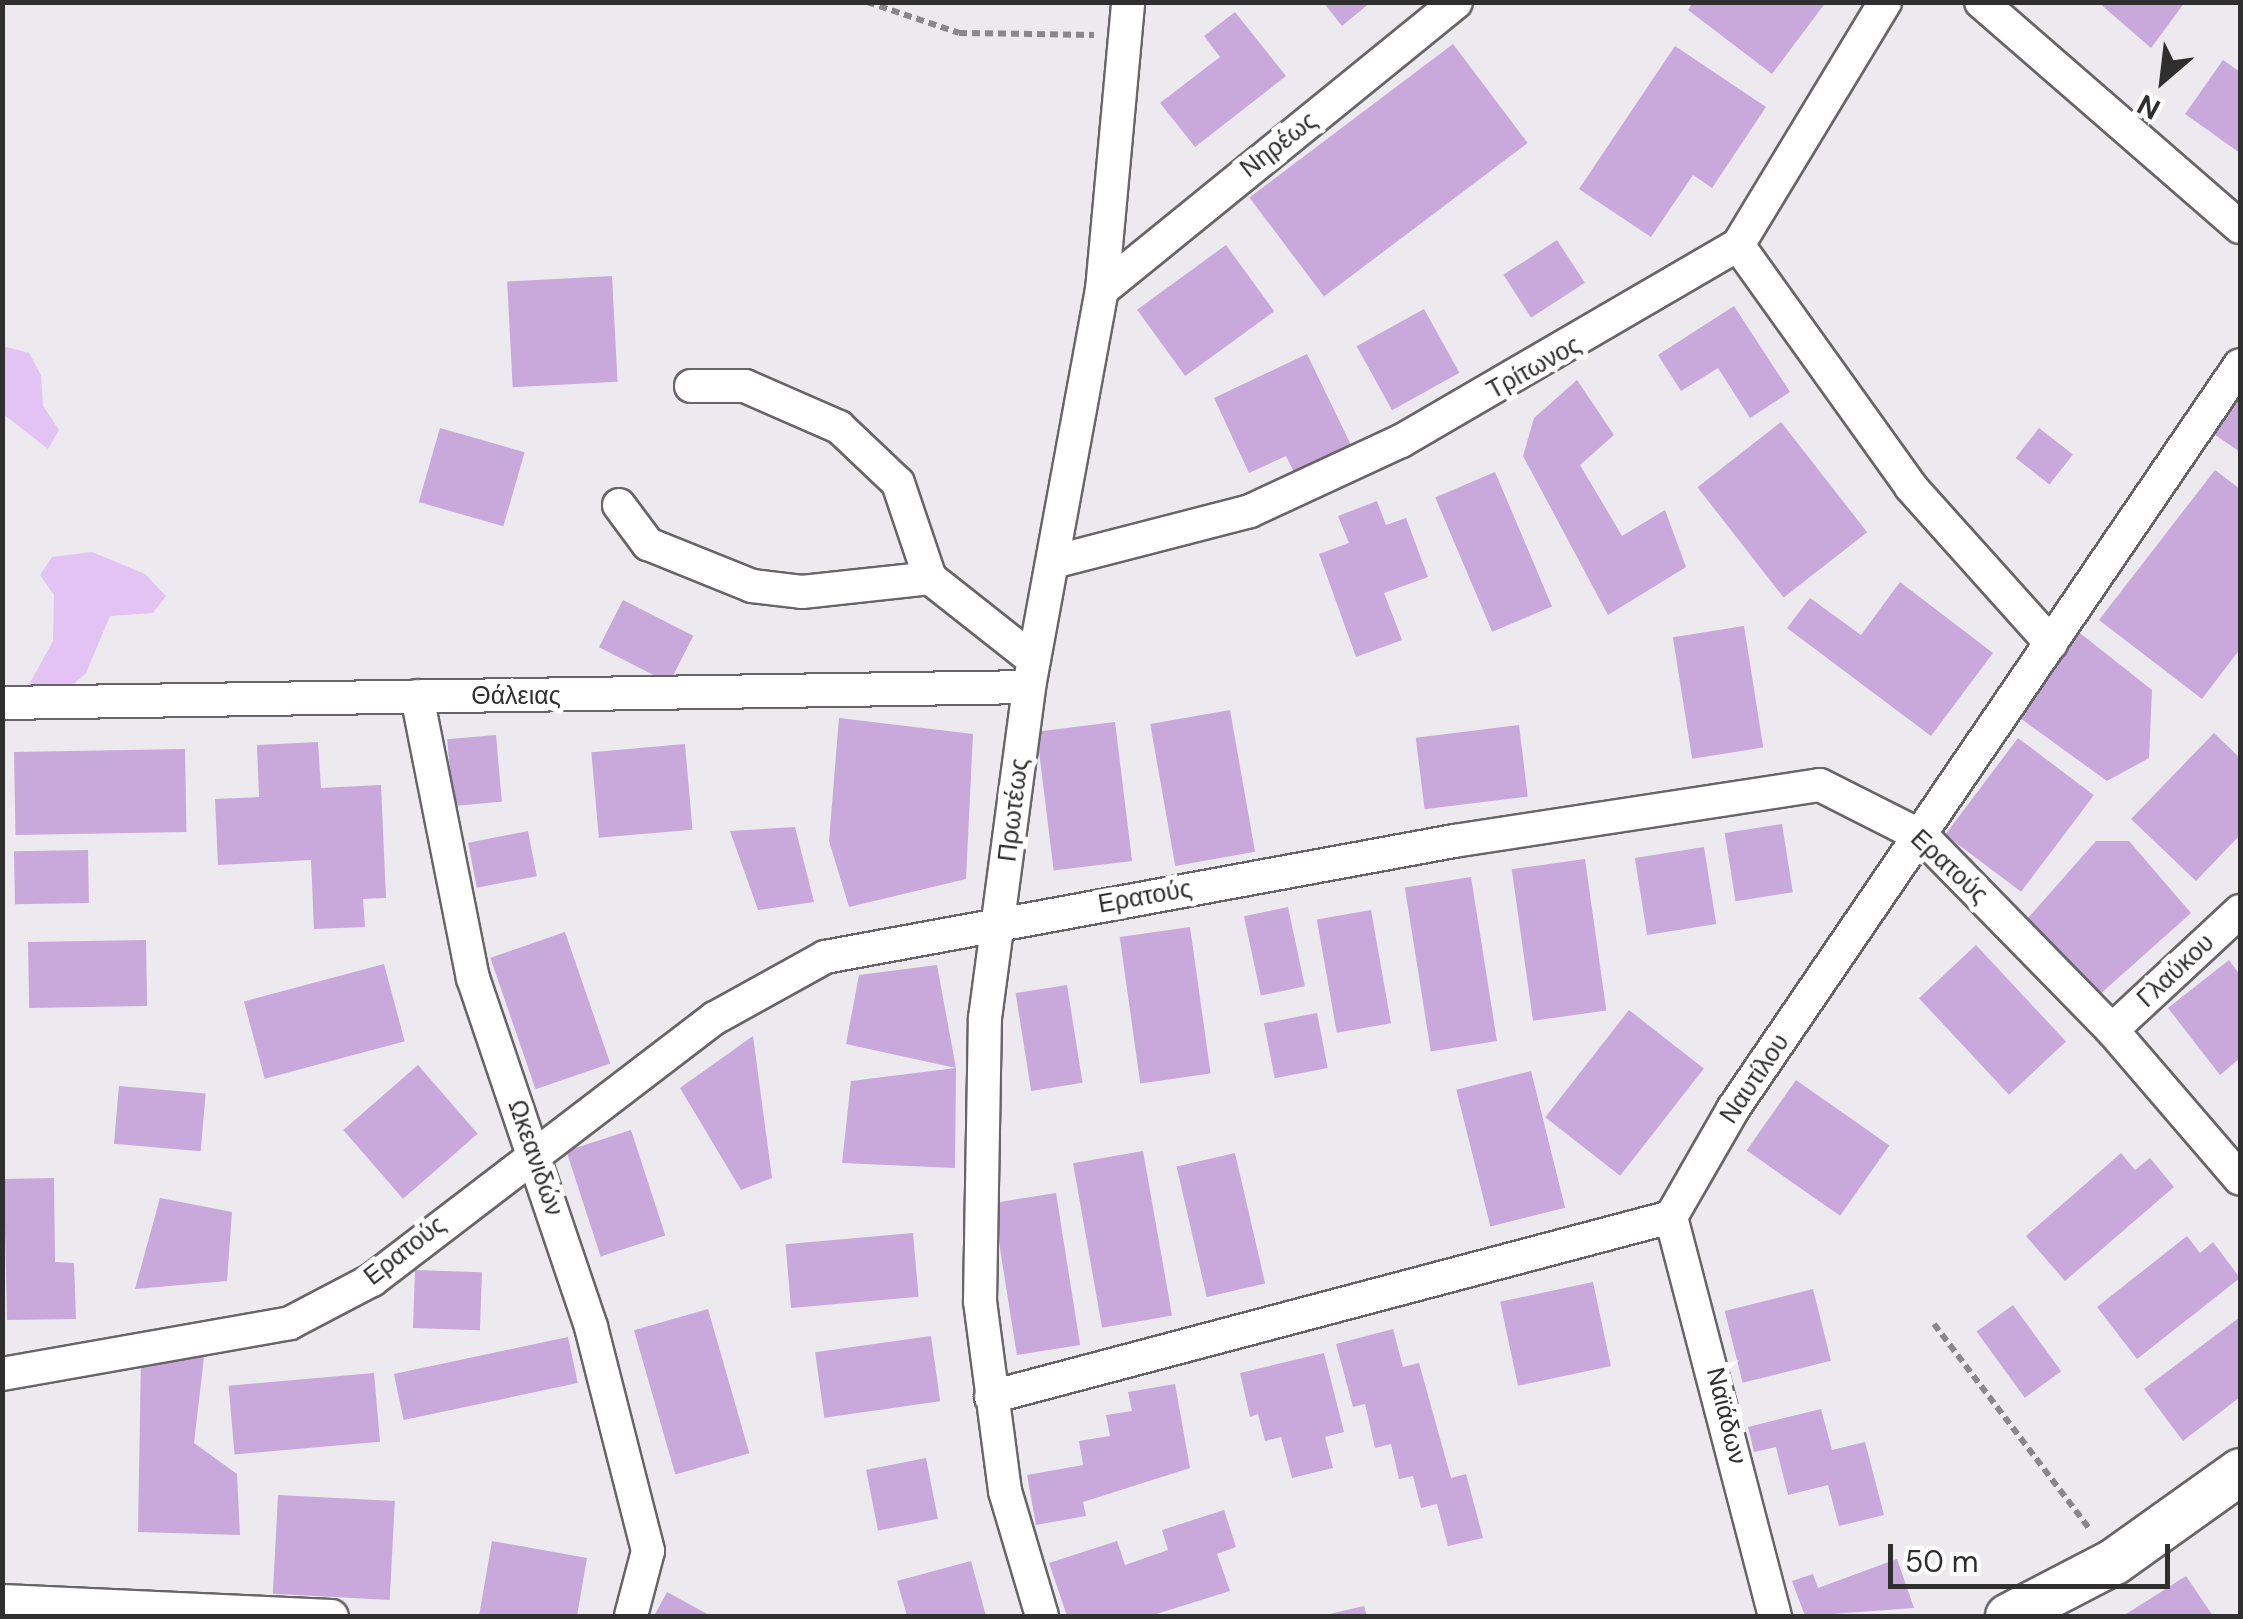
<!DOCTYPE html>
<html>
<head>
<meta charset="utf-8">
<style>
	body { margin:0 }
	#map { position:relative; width:2243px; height:1619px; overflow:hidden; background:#eceaee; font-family:"DM Sans",sans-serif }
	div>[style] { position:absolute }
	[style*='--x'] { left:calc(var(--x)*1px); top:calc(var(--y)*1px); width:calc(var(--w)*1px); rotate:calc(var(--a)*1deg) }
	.green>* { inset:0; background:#e2c3f3 }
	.building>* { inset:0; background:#c9a8dc; transform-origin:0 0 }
	.path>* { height:6px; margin-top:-3px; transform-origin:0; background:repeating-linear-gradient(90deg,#888789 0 8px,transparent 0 13px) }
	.roads { filter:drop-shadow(2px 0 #676568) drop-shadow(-2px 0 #676568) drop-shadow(0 2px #676568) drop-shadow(0 -2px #676568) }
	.street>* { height:32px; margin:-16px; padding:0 16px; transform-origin:16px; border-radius:16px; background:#fff }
	.secondary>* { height:45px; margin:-22.5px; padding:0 22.5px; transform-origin:22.5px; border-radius:22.5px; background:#fff }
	span { translate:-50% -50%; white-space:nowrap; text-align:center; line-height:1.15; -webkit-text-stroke:10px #fff; paint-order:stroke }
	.street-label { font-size:25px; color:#302f30 }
	.frame { position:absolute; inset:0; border:5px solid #302f30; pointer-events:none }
	.north { position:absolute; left:2113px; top:30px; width:100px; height:100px; -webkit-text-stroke:8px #fff; paint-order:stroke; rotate:208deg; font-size:28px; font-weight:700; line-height:40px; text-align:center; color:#302f30 }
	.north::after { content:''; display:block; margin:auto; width:35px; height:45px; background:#302f30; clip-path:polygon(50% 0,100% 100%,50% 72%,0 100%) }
	.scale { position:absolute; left:1888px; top:1544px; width:282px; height:45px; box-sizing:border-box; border:5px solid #302f30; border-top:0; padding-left:12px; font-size:30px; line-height:35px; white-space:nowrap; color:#302f30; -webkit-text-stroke:8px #fff; paint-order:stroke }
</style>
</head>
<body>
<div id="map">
	<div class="green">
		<i style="clip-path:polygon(3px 346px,29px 353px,41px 375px,43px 406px,59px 430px,48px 449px,3px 414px)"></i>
		<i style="clip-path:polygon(92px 552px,145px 574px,166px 596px,153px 613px,110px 616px,86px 673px,67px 690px,26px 690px,53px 641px,54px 595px,40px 575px,52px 557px)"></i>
	</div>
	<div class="building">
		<i style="clip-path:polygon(1323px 2px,1371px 2px,1342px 26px)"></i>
		<i style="clip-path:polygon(1693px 2px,1826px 2px,1772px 74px,1688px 10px)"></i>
		<i style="clip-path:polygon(2098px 2px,2185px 2px,2151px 48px)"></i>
		<i style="clip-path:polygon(1235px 12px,1286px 76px,1195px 147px,1160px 103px,1220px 57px,1204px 36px)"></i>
		<i style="left:1453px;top:44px;width:124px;height:255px;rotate:53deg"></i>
		<i style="clip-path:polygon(1675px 46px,1766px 107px,1712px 188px,1693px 175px,1651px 237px,1579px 189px)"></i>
		<i style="clip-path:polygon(2223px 60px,2240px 72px,2240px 153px,2185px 114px)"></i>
		<i style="left:1557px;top:240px;width:51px;height:64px;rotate:57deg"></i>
		<i style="left:1226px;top:245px;width:82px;height:110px;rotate:54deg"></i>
		<i style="left:612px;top:276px;width:106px;height:105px;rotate:87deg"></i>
		<i style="clip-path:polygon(1734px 306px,1790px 392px,1750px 418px,1718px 368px,1681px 391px,1658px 355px)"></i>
		<i style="left:1424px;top:309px;width:73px;height:77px;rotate:61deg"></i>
		<i style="clip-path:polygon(1307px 354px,1351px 445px,1294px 472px,1286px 456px,1249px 473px,1214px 398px)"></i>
		<i style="clip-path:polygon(1577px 380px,1614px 435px,1580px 465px,1622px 536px,1665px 510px,1686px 567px,1608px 615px,1523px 456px,1534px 418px)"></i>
		<i style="clip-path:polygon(2240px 390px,2240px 452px,2211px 432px)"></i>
		<i style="left:1781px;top:422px;width:140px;height:106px;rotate:52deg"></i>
		<i style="left:440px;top:428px;width:88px;height:77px;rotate:16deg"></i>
		<i style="left:2039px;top:428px;width:43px;height:38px;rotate:38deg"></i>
		<i style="clip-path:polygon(2215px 470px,2240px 489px,2240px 649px,2202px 699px,2099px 620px)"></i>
		<i style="left:1495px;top:472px;width:146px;height:65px;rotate:67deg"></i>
		<i style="clip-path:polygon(1377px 501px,1386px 525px,1406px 518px,1428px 577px,1384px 593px,1402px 640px,1356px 657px,1319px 554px,1349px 543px,1338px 516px)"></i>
		<i style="clip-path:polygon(1900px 582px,1993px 653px,1931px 736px,1787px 628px,1810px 598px,1861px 635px)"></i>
		<i style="left:623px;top:600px;width:79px;height:53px;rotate:27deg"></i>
		<i style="left:1744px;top:626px;width:123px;height:72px;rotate:81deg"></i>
		<i style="clip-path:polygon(2071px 626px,2152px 690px,2149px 758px,2107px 781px,2013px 713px)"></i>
		<i style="left:1230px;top:710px;width:144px;height:81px;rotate:80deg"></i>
		<i style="clip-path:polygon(839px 718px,973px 734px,966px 879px,849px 907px,829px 841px)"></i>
		<i style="left:1115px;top:722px;width:140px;height:79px;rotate:83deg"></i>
		<i style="left:1519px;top:725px;width:72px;height:104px;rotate:83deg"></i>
		<i style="clip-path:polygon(2214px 733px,2240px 758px,2240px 835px,2196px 881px,2131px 819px)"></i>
		<i style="left:496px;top:735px;width:67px;height:49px;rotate:85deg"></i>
		<i style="left:2018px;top:738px;width:95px;height:121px;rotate:37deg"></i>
		<i style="clip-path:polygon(318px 742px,321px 788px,381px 785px,386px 898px,363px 899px,365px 927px,314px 929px,311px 860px,218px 865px,215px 799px,259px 797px,257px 745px)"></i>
		<i style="left:685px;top:744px;width:86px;height:94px;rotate:85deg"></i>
		<i style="left:185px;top:749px;width:83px;height:171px;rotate:89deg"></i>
		<i style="left:1782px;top:824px;width:69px;height:58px;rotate:81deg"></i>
		<i style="clip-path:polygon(795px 827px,814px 902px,758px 910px,730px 831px)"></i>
		<i style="left:528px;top:831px;width:46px;height:61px;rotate:79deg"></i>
		<i style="clip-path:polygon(2096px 841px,2129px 841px,2191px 913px,2098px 996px,2021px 926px)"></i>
		<i style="left:1704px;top:847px;width:78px;height:70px;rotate:81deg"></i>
		<i style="left:88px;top:850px;width:53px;height:74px;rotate:89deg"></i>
		<i style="left:1585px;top:859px;width:153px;height:74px;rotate:82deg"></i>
		<i style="left:1471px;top:877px;width:166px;height:67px;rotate:81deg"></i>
		<i style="left:1288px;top:907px;width:81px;height:45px;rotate:78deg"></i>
		<i style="left:1371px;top:910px;width:115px;height:55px;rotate:80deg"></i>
		<i style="left:1190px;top:927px;width:148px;height:71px;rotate:82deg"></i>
		<i style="left:565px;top:932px;width:139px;height:79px;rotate:71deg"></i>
		<i style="left:146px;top:940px;width:66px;height:118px;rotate:89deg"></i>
		<i style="left:1976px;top:945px;width:132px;height:78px;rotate:47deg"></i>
		<i style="clip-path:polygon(2229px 960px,2240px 975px,2240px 1058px,2220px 1075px,2168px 1008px)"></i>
		<i style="left:384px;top:964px;width:80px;height:145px;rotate:75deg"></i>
		<i style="clip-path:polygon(937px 965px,956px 1068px,955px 1168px,842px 1163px,851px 1081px,956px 1068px,846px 1044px,859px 975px)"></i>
		<i style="left:1067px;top:985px;width:99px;height:52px;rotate:81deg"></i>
		<i style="left:1629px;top:1010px;width:95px;height:136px;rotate:38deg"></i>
		<i style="left:1317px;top:1013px;width:56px;height:54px;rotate:79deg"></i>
		<i style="clip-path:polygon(753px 1036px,772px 1178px,741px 1190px,680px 1088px)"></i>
		<i style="left:418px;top:1065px;width:91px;height:99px;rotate:49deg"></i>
		<i style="left:1531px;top:1071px;width:141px;height:77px;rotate:76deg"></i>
		<i style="left:1796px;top:1080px;width:114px;height:86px;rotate:35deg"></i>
		<i style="left:119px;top:1086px;width:87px;height:58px;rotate:5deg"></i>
		<i style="left:631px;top:1130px;width:111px;height:68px;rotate:72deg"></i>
		<i style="left:1143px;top:1151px;width:167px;height:71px;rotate:80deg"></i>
		<i style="left:1235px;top:1153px;width:134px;height:60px;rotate:77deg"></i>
		<i style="clip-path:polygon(2121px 1153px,2135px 1170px,2150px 1158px,2174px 1187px,2065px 1281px,2026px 1236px)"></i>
		<i style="clip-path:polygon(54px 1178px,55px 1262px,74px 1263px,76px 1319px,7px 1320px,4px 1179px)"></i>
		<i style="left:1056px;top:1193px;width:154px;height:64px;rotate:81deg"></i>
		<i style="clip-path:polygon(160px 1198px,232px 1212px,227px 1281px,135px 1289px)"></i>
		<i style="left:913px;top:1233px;width:64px;height:128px;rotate:85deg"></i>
		<i style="clip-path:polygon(2187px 1236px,2200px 1253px,2213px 1242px,2240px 1278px,2137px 1359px,2097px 1307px)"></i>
		<i style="left:415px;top:1270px;width:67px;height:58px;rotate:2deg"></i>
		<i style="left:1593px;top:1282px;width:86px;height:95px;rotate:78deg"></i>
		<i style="left:1813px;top:1289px;width:74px;height:91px;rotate:76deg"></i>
		<i style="left:2013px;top:1305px;width:82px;height:45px;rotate:54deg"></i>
		<i style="left:708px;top:1309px;width:150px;height:77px;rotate:74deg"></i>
		<i style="clip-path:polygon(2240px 1317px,2240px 1397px,2183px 1441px,2144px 1389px)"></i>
		<i style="clip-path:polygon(1393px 1329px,1403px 1367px,1419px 1363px,1451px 1478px,1466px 1474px,1483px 1538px,1448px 1546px,1437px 1504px,1421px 1508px,1413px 1476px,1399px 1479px,1391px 1444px,1375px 1448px,1365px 1404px,1353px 1407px,1336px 1344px)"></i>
		<i style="left:931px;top:1336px;width:66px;height:117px;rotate:82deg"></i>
		<i style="left:568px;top:1337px;width:47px;height:178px;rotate:78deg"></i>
		<i style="clip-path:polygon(1324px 1353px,1344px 1432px,1325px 1437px,1333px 1468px,1292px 1478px,1281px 1437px,1265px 1441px,1258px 1414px,1250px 1417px,1240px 1373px)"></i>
		<i style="clip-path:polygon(141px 1355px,204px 1357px,194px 1443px,237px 1474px,240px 1535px,138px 1532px)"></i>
		<i style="left:374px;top:1373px;width:69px;height:146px;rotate:85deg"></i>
		<i style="clip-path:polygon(1175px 1384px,1190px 1468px,1083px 1502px,1086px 1516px,1036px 1525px,1027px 1475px,1083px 1465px,1079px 1441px,1110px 1436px,1106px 1415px,1132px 1411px,1128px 1392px)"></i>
		<i style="clip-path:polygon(1821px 1409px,1832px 1450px,1865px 1442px,1884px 1515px,1839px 1526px,1828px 1485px,1788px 1495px,1776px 1447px,1754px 1452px,1748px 1427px)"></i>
		<i style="left:926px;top:1458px;width:62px;height:61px;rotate:79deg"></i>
		<i style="left:278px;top:1495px;width:117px;height:99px;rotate:3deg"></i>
		<i style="clip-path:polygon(1224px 1510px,1236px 1547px,1217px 1554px,1230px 1591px,1150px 1616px,1067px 1616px,1049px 1563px,1117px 1541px,1125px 1565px,1168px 1550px,1162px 1530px)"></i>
		<i style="clip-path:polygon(492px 1541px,587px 1558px,577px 1616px,479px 1616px)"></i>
		<i style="clip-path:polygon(1897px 1559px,1914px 1608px,1805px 1616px,1792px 1581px,1813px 1574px,1818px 1588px)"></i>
		<i style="clip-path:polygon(971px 1561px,986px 1616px,907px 1616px,897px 1581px)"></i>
		<i style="clip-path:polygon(2186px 1576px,2213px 1616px,2123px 1616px)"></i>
		<i style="clip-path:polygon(667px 1592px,711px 1616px,654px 1616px)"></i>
		<i style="clip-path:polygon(1364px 1606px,1367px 1616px,1325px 1616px,1325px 1615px)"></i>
	</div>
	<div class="path">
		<i style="--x:867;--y:2;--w:97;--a:18.6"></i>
		<i style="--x:959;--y:33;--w:135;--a:0.8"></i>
		<i style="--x:1934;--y:1324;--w:256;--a:52.8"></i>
	</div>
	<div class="roads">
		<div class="street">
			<i style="--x:1981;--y:2;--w:343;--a:41"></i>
			<i style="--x:1738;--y:245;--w:297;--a:54.4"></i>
			<i style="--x:1911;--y:487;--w:210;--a:48.1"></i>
			<i style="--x:1102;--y:290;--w:456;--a:-39.1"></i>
			<i style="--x:691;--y:386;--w:54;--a:0"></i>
			<i style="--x:745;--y:386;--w:103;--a:23.6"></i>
			<i style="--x:839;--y:427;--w:81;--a:43.5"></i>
			<i style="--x:898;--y:483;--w:100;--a:71.4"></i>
			<i style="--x:619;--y:505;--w:49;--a:53.4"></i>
			<i style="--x:648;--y:544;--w:112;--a:22"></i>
			<i style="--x:752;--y:586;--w:50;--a:6.8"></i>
			<i style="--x:802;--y:592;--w:129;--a:-6.2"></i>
			<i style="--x:930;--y:578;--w:132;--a:38.3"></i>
			<i style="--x:1053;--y:562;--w:203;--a:-14.5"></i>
			<i style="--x:1250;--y:511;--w:166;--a:-24.9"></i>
			<i style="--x:1401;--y:441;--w:390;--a:-30.2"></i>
			<i style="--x:1738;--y:245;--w:284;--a:-58.8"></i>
			<i style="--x:417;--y:696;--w:288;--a:78.8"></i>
			<i style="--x:473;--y:978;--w:368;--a:71.3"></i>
			<i style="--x:591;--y:1327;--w:231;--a:75.7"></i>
			<i style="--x:648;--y:1551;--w:67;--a:104.7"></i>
			<i style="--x:2;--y:703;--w:1027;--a:-0.89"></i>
			<i style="--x:2112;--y:1030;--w:175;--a:-42.9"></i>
			<i style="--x:1671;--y:1217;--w:412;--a:75.4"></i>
			<i style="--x:2;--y:1374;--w:292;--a:-10"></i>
			<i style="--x:290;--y:1323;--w:93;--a:-27.7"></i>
			<i style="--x:372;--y:1280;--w:432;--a:-37.4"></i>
			<i style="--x:715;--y:1018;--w:126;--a:-29"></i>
			<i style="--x:825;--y:957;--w:640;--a:-10.45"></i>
			<i style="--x:1454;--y:841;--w:370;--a:-8.7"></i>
			<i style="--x:1820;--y:785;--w:115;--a:26.8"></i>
			<i style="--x:1923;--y:837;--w:270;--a:45.6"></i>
			<i style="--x:2112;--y:1030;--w:196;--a:49.3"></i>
			<i style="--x:991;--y:1397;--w:703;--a:-14.83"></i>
			<i style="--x:1671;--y:1217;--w:125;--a:-60.1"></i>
			<i style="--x:1733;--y:1109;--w:900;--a:-55.73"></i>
			<i style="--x:2;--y:1601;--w:330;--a:2.6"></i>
			<i style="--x:1042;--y:1616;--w:130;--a:-106.5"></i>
			<i style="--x:1005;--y:1491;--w:192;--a:-97.5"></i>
			<i style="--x:980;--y:1301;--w:283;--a:-89"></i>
			<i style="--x:985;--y:1018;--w:334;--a:-82.4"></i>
			<i style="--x:1029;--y:687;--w:404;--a:-79.6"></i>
			<i style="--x:1102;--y:290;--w:289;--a:-84.8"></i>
		</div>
		<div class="secondary">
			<i style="--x:2008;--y:1616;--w:119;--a:-27.4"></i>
			<i style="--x:2114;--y:1561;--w:155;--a:-35.5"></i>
		</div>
	</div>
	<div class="street-label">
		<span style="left:1279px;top:145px;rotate:-38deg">Νηρέως</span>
		<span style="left:1534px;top:368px;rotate:-29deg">Τρίτωνος</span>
		<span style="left:516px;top:696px">Θάλειας</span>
		<span style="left:1014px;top:810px;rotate:-83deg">Πρωτέως</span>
		<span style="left:1949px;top:867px;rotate:43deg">Ερατούς</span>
		<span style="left:1145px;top:897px;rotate:-10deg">Ερατούς</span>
		<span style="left:2176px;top:971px;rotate:-43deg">Γλαύκου</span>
		<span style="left:1755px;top:1079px;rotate:-56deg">Ναυτίλου</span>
		<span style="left:535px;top:1158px;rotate:71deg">Ωκεανιδών</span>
		<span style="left:405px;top:1251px;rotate:-38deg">Ερατούς</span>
		<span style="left:1726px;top:1416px;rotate:76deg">Ναϊάδων</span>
	</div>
	<div class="frame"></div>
	<div class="north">N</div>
	<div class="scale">50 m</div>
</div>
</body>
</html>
